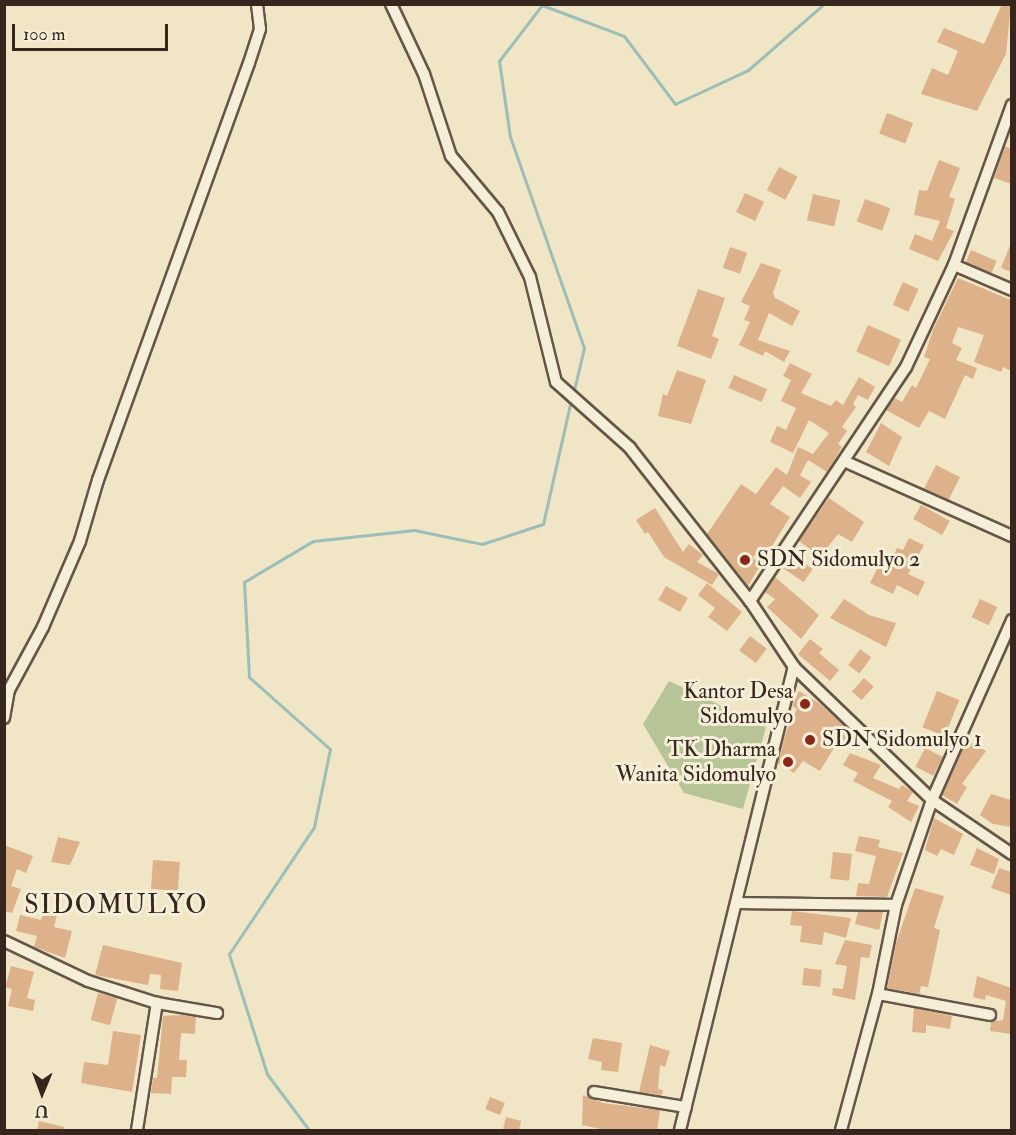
<!DOCTYPE html>
<html>
<head>
<meta charset="utf-8">
<style>
	body { margin:0 }
	#map { position:relative; width:1016px; height:1135px; overflow:hidden; background:#f0e5c5; font-family:"IM FELL Double Pica",serif }
	div>[style] { position:absolute }
	[style*='--x'] { left:calc(var(--x)*1px); top:calc(var(--y)*1px); width:calc(var(--w)*1px); rotate:calc(var(--a)*1deg) }
	.green>* { inset:0; background:#b7c596 }
	.stream>* { height:3px; margin:-1.5px; padding:0 1.5px; transform-origin:1.5px; border-radius:1.5px; background:#9bbeb9 }
	.building>* { inset:0; background:#ddb28b; transform-origin:0 0 }
	.roads { filter:drop-shadow(2px 0 #655647) drop-shadow(-2px 0 #655647) drop-shadow(0 2px #655647) drop-shadow(0 -2px #655647) }
	.minor>* { height:10px; margin:-5px; padding:0 5px; transform-origin:5px; border-radius:5px; background:#f5eed9 }
	.dots>* { width:16px; height:16px; translate:-50% -50%; box-sizing:border-box; border:3px solid #f5eed9; border-radius:50% }
	span { translate:-50% -50%; white-space:nowrap; text-align:center; line-height:1.15; -webkit-text-stroke:6px #f5eed9; paint-order:stroke }
	.poi-label { font-size:22px; color:#37261d }
	.left { translate:0 -50%; text-align:left }
	.right { translate:-100% -50%; text-align:right }
	.quarter-label { font-size:26px; color:#37261d; letter-spacing:1.5px }
	.frame { position:absolute; inset:0; border:6px solid #37261d; pointer-events:none }
	.north { position:absolute; left:12px; top:1063px; width:60px; height:60px; -webkit-text-stroke:4px #f5eed9; paint-order:stroke; rotate:181deg; font-size:16px; font-weight:700; line-height:24px; text-align:center; color:#37261d }
	.north::after { content:''; display:block; margin:auto; width:21px; height:27px; background:#37261d; clip-path:polygon(50% 0,100% 100%,50% 72%,0 100%) }
	.scale { position:absolute; left:12px; top:24px; width:156px; height:27px; box-sizing:border-box; border:3px solid #37261d; border-top:0; padding-left:8px; font-size:18px; line-height:21px; white-space:nowrap; color:#37261d; -webkit-text-stroke:4px #f5eed9; paint-order:stroke }
</style>
</head>
<body>
<div id="map">
	<div class="green">
		<i style="clip-path:polygon(669px 681px,766px 727px,743px 809px,684px 793px,643px 724px)"></i>
	</div>
	<div class="stream">
		<i style="--x:573;--y:394;--w:47;--a:-76.6"></i>
		<i style="--x:584;--y:348;--w:224;--a:-109.3"></i>
		<i style="--x:510;--y:137;--w:77;--a:-98.2"></i>
		<i style="--x:499;--y:61;--w:71;--a:-52.5"></i>
		<i style="--x:542;--y:5;--w:88;--a:20.7"></i>
		<i style="--x:624;--y:36;--w:85;--a:53.1"></i>
		<i style="--x:675;--y:104;--w:81;--a:-25"></i>
		<i style="--x:748;--y:70;--w:101;--a:-41"></i>
		<i style="--x:309;--y:1130;--w:70;--a:-126.9"></i>
		<i style="--x:267;--y:1074;--w:126;--a:-107.6"></i>
		<i style="--x:229;--y:954;--w:153;--a:-56.2"></i>
		<i style="--x:314;--y:827;--w:80;--a:-78.4"></i>
		<i style="--x:330;--y:749;--w:108;--a:-138.4"></i>
		<i style="--x:249;--y:677;--w:95;--a:-93"></i>
		<i style="--x:244;--y:582;--w:80;--a:-30.7"></i>
		<i style="--x:313;--y:541;--w:102;--a:-6.2"></i>
		<i style="--x:414;--y:530;--w:69;--a:11.6"></i>
		<i style="--x:482;--y:544;--w:64;--a:-18.2"></i>
		<i style="--x:543;--y:524;--w:127;--a:-77.3"></i>
	</div>
	<div class="building">
		<i style="clip-path:polygon(1002px 4px,1011px 4px,1006px 54px,977px 111px,921px 94px,932px 68px,948px 75px,958px 51px,937px 42px,944px 28px,984px 44px)"></i>
		<i style="left:887px;top:113px;width:28px;height:22px;rotate:21deg"></i>
		<i style="clip-path:polygon(1005px 146px,1011px 149px,1011px 184px,994px 178px)"></i>
		<i style="clip-path:polygon(939px 160px,960px 168px,949px 197px,955px 199px,946px 228px,954px 231px,938px 261px,909px 249px,915px 234px,932px 241px,940px 221px,914px 215px,919px 190px,927px 191px)"></i>
		<i style="left:779px;top:167px;width:21px;height:26px;rotate:28deg"></i>
		<i style="left:745px;top:193px;width:21px;height:21px;rotate:25deg"></i>
		<i style="left:813px;top:194px;width:28px;height:27px;rotate:13deg"></i>
		<i style="left:865px;top:199px;width:27px;height:24px;rotate:20deg"></i>
		<i style="clip-path:polygon(1011px 243px,1011px 272px,1001px 268px)"></i>
		<i style="left:730px;top:247px;width:18px;height:22px;rotate:19deg"></i>
		<i style="left:971px;top:250px;width:28px;height:13px;rotate:23deg"></i>
		<i style="clip-path:polygon(761px 263px,781px 270px,773px 293px,775px 298px,800px 311px,792px 326px,769px 313px,758px 340px,790px 351px,784px 362px,765px 351px,763px 356px,739px 345px,750px 322px,744px 320px,750px 306px,741px 302px)"></i>
		<i style="clip-path:polygon(958px 278px,1011px 300px,1011px 371px,1003px 367px,1001px 372px,974px 362px,984px 335px,958px 327px,952px 343px,962px 348px,956px 360px,977px 368px,973px 379px,965px 375px,945px 419px,929px 411px,919px 428px,886px 410px,895px 398px,902px 402px,912px 385px,916px 388px,930px 359px,924px 357px,933px 330px)"></i>
		<i style="left:903px;top:282px;width:17px;height:25px;rotate:24deg"></i>
		<i style="clip-path:polygon(698px 289px,725px 298px,712px 336px,719px 339px,711px 359px,677px 346px)"></i>
		<i style="left:868px;top:325px;width:36px;height:29px;rotate:24deg"></i>
		<i style="clip-path:polygon(790px 363px,812px 374px,801px 393px,831px 406px,836px 400px,843px 405px,859px 377px,875px 387px,868px 400px,858px 395px,853px 404px,856px 407px,842px 427px,847px 431px,838px 444px,842px 447px,827px 472px,808px 460px,800px 475px,811px 482px,800px 498px,783px 486px,770px 504px,790px 517px,765px 557px,757px 552px,753px 558px,761px 564px,748px 586px,707px 534px,741px 484px,756px 494px,776px 467px,787px 475px,798px 447px,813px 454px,829px 433px,809px 420px,793px 453px,770px 442px,777px 426px,786px 430px,796px 408px,781px 401px,791px 380px,783px 376px)"></i>
		<i style="clip-path:polygon(677px 370px,706px 380px,691px 424px,658px 416px,663px 394px,667px 396px)"></i>
		<i style="left:734px;top:375px;width:36px;height:14px;rotate:23deg"></i>
		<i style="clip-path:polygon(881px 423px,902px 437px,889px 466px,866px 452px)"></i>
		<i style="left:936px;top:465px;width:27px;height:26px;rotate:27deg"></i>
		<i style="clip-path:polygon(829px 498px,864px 522px,852px 542px,838px 534px,820px 557px,799px 541px)"></i>
		<i style="left:921px;top:505px;width:33px;height:16px;rotate:29deg"></i>
		<i style="clip-path:polygon(655px 508px,683px 552px,689px 544px,703px 555px,697px 562px,719px 574px,712px 585px,664px 557px,648px 532px,645px 534px,636px 520px)"></i>
		<i style="clip-path:polygon(909px 538px,924px 545px,908px 574px,925px 582px,918px 596px,897px 585px,893px 594px,870px 583px,883px 557px,891px 561px,897px 548px,903px 550px)"></i>
		<i style="left:792px;top:555px;width:25px;height:16px;rotate:34deg"></i>
		<i style="clip-path:polygon(775px 577px,819px 615px,801px 639px,767px 607px,775px 599px,765px 592px)"></i>
		<i style="clip-path:polygon(707px 583px,742px 612px,727px 631px,708px 617px,715px 608px,698px 595px)"></i>
		<i style="left:666px;top:586px;width:25px;height:16px;rotate:29deg"></i>
		<i style="clip-path:polygon(844px 599px,869px 615px,896px 623px,886px 647px,830px 618px)"></i>
		<i style="left:980px;top:599px;width:19px;height:20px;rotate:25deg"></i>
		<i style="left:750px;top:636px;width:21px;height:18px;rotate:37deg"></i>
		<i style="clip-path:polygon(810px 639px,823px 649px,819px 653px,839px 670px,830px 681px,798px 654px)"></i>
		<i style="left:860px;top:649px;width:14px;height:20px;rotate:36deg"></i>
		<i style="left:864px;top:678px;width:13px;height:18px;rotate:42deg"></i>
		<i style="clip-path:polygon(799px 691px,819px 703px,854px 735px,850px 743px,840px 738px,820px 771px,803px 761px,794px 773px,778px 763px,786px 732px,797px 709px,792px 706px)"></i>
		<i style="left:937px;top:691px;width:24px;height:39px;rotate:22deg"></i>
		<i style="clip-path:polygon(967px 740px,986px 751px,962px 784px,967px 787px,957px 804px,942px 795px)"></i>
		<i style="left:925px;top:748px;width:20px;height:21px;rotate:27deg"></i>
		<i style="clip-path:polygon(850px 753px,881px 765px,873px 778px,899px 789px,902px 785px,913px 792px,907px 801px,919px 806px,911px 822px,888px 807px,892px 801px,853px 781px,858px 773px,843px 765px)"></i>
		<i style="clip-path:polygon(991px 794px,1011px 800px,1011px 827px,993px 824px,980px 815px)"></i>
		<i style="clip-path:polygon(934px 818px,963px 834px,954px 855px,941px 849px,937px 856px,925px 850px)"></i>
		<i style="clip-path:polygon(859px 836px,880px 840px,878px 847px,903px 853px,887px 897px,856px 896px,858px 883px,869px 884px,876px 856px,855px 851px)"></i>
		<i style="clip-path:polygon(58px 837px,80px 842px,70px 865px,51px 862px)"></i>
		<i style="clip-path:polygon(4px 845px,33px 856px,26px 873px,17px 869px,11px 886px,21px 889px,12px 913px,4px 911px)"></i>
		<i style="clip-path:polygon(977px 848px,999px 859px,994px 874px,970px 865px)"></i>
		<i style="left:833px;top:852px;width:19px;height:27px;rotate:6deg"></i>
		<i style="left:153px;top:860px;width:27px;height:29px;rotate:4deg"></i>
		<i style="clip-path:polygon(999px 868px,1011px 872px,1011px 895px,991px 888px)"></i>
		<i style="clip-path:polygon(915px 888px,944px 896px,934px 928px,940px 930px,928px 987px,921px 986px,919px 994px,887px 988px,896px 943px)"></i>
		<i style="clip-path:polygon(44px 908px,58px 911px,54px 927px,72px 931px,65px 958px,34px 947px,37px 936px,16px 931px,20px 915px,41px 920px)"></i>
		<i style="clip-path:polygon(792px 911px,851px 918px,846px 938px,824px 932px,822px 945px,800px 942px,802px 926px,790px 925px)"></i>
		<i style="clip-path:polygon(858px 912px,883px 912px,879px 930px,855px 924px)"></i>
		<i style="clip-path:polygon(845px 940px,872px 945px,869px 958px,861px 957px,855px 1000px,832px 995px,833px 988px,843px 989px,847px 966px,835px 964px)"></i>
		<i style="clip-path:polygon(103px 945px,182px 963px,178px 991px,160px 989px,161px 975px,150px 974px,148px 985px,95px 975px)"></i>
		<i style="clip-path:polygon(11px 966px,34px 972px,27px 998px,35px 1000px,33px 1011px,8px 1006px,12px 989px,5px 987px)"></i>
		<i style="left:804px;top:968px;width:18px;height:17px;rotate:6deg"></i>
		<i style="clip-path:polygon(977px 976px,1011px 988px,1011px 1034px,990px 1031px,991px 1022px,1003px 1020px,1006px 1001px,986px 995px,985px 1000px,973px 997px)"></i>
		<i style="left:98px;top:993px;width:20px;height:28px;rotate:15deg"></i>
		<i style="clip-path:polygon(914px 1008px,952px 1016px,950px 1029px,926px 1025px,926px 1033px,912px 1032px)"></i>
		<i style="clip-path:polygon(182px 1015px,196px 1017px,195px 1034px,181px 1033px,179px 1060px,187px 1060px,186px 1077px,172px 1077px,171px 1094px,151px 1093px,153px 1078px,157px 1078px,163px 1016px)"></i>
		<i style="clip-path:polygon(113px 1031px,141px 1035px,132px 1092px,81px 1083px,84px 1062px,108px 1065px)"></i>
		<i style="clip-path:polygon(593px 1038px,622px 1043px,618px 1072px,601px 1070px,602px 1062px,588px 1059px)"></i>
		<i style="clip-path:polygon(650px 1045px,670px 1051px,665px 1067px,660px 1065px,658px 1089px,663px 1090px,662px 1095px,639px 1092px)"></i>
		<i style="clip-path:polygon(583px 1095px,603px 1103px,660px 1110px,657px 1131px,610px 1131px,582px 1125px)"></i>
		<i style="left:490px;top:1097px;width:16px;height:13px;rotate:22deg"></i>
		<i style="clip-path:polygon(506px 1117px,521px 1121px,519px 1131px,503px 1129px)"></i>
		<i style="clip-path:polygon(39px 1121px,64px 1127px,63px 1131px,37px 1131px)"></i>
	</div>
	<div class="roads">
		<div class="minor">
			<i style="--x:391;--y:4;--w:77;--a:64.8"></i>
			<i style="--x:424;--y:74;--w:86;--a:71.8"></i>
			<i style="--x:451;--y:156;--w:73;--a:50"></i>
			<i style="--x:498;--y:212;--w:72;--a:63.8"></i>
			<i style="--x:530;--y:277;--w:108;--a:76.1"></i>
			<i style="--x:556;--y:382;--w:99;--a:41.7"></i>
			<i style="--x:630;--y:448;--w:194;--a:51.9"></i>
			<i style="--x:750;--y:601;--w:79;--a:56.3"></i>
			<i style="--x:794;--y:667;--w:192;--a:43.9"></i>
			<i style="--x:932;--y:800;--w:97;--a:34"></i>
			<i style="--x:954;--y:265;--w:63;--a:23.3"></i>
			<i style="--x:844;--y:461;--w:184;--a:24.1"></i>
			<i style="--x:750;--y:601;--w:281;--a:-56.3"></i>
			<i style="--x:906;--y:367;--w:113;--a:-64.8"></i>
			<i style="--x:954;--y:265;--w:170;--a:-70.1"></i>
			<i style="--x:4;--y:718;--w:28;--a:-80"></i>
			<i style="--x:9;--y:690;--w:72;--a:-61.6"></i>
			<i style="--x:43;--y:627;--w:94;--a:-66.7"></i>
			<i style="--x:80;--y:541;--w:64;--a:-73.6"></i>
			<i style="--x:98;--y:480;--w:443;--a:-70.1"></i>
			<i style="--x:249;--y:63;--w:36;--a:-72"></i>
			<i style="--x:260;--y:29;--w:25;--a:-97"></i>
			<i style="--x:739;--y:903;--w:157;--a:0.7"></i>
			<i style="--x:4;--y:941;--w:93;--a:25.5"></i>
			<i style="--x:88;--y:981;--w:72;--a:17.7"></i>
			<i style="--x:157;--y:1003;--w:61;--a:9.5"></i>
			<i style="--x:878;--y:994;--w:114;--a:10.6"></i>
			<i style="--x:594;--y:1092;--w:93;--a:9.3"></i>
			<i style="--x:137;--y:1130;--w:129;--a:-81.1"></i>
			<i style="--x:680;--y:1130;--w:477;--a:-76.2"></i>
			<i style="--x:841;--y:1130;--w:141;--a:-74.8"></i>
			<i style="--x:878;--y:994;--w:91;--a:-78.6"></i>
			<i style="--x:896;--y:905;--w:111;--a:-71.1"></i>
			<i style="--x:932;--y:800;--w:197;--a:-66"></i>
		</div>
	</div>
	<div class="dots">
		<i style="left:745px;top:560px;background:#8f2418"></i>
		<i style="left:805px;top:704px;background:#8f2418"></i>
		<i style="left:810px;top:740px;background:#8f2418"></i>
		<i style="left:788px;top:762px;background:#8f2418"></i>
	</div>
	<div class="poi-label">
		<span class="left" style="left:757px;top:560px">SDN Sidomulyo 2</span>
		<span class="right" style="left:793px;top:704px">Kantor Desa<br>Sidomulyo</span>
		<span class="left" style="left:822px;top:740px">SDN Sidomulyo 1</span>
		<span class="right" style="left:776px;top:762px">TK Dharma<br>Wanita Sidomulyo</span>
	</div>
	<div class="quarter-label">
		<span style="left:116px;top:906px">SIDOMULYO</span>
	</div>
	<div class="frame"></div>
	<div class="north">U</div>
	<div class="scale">100 m</div>
</div>
</body>
</html>
